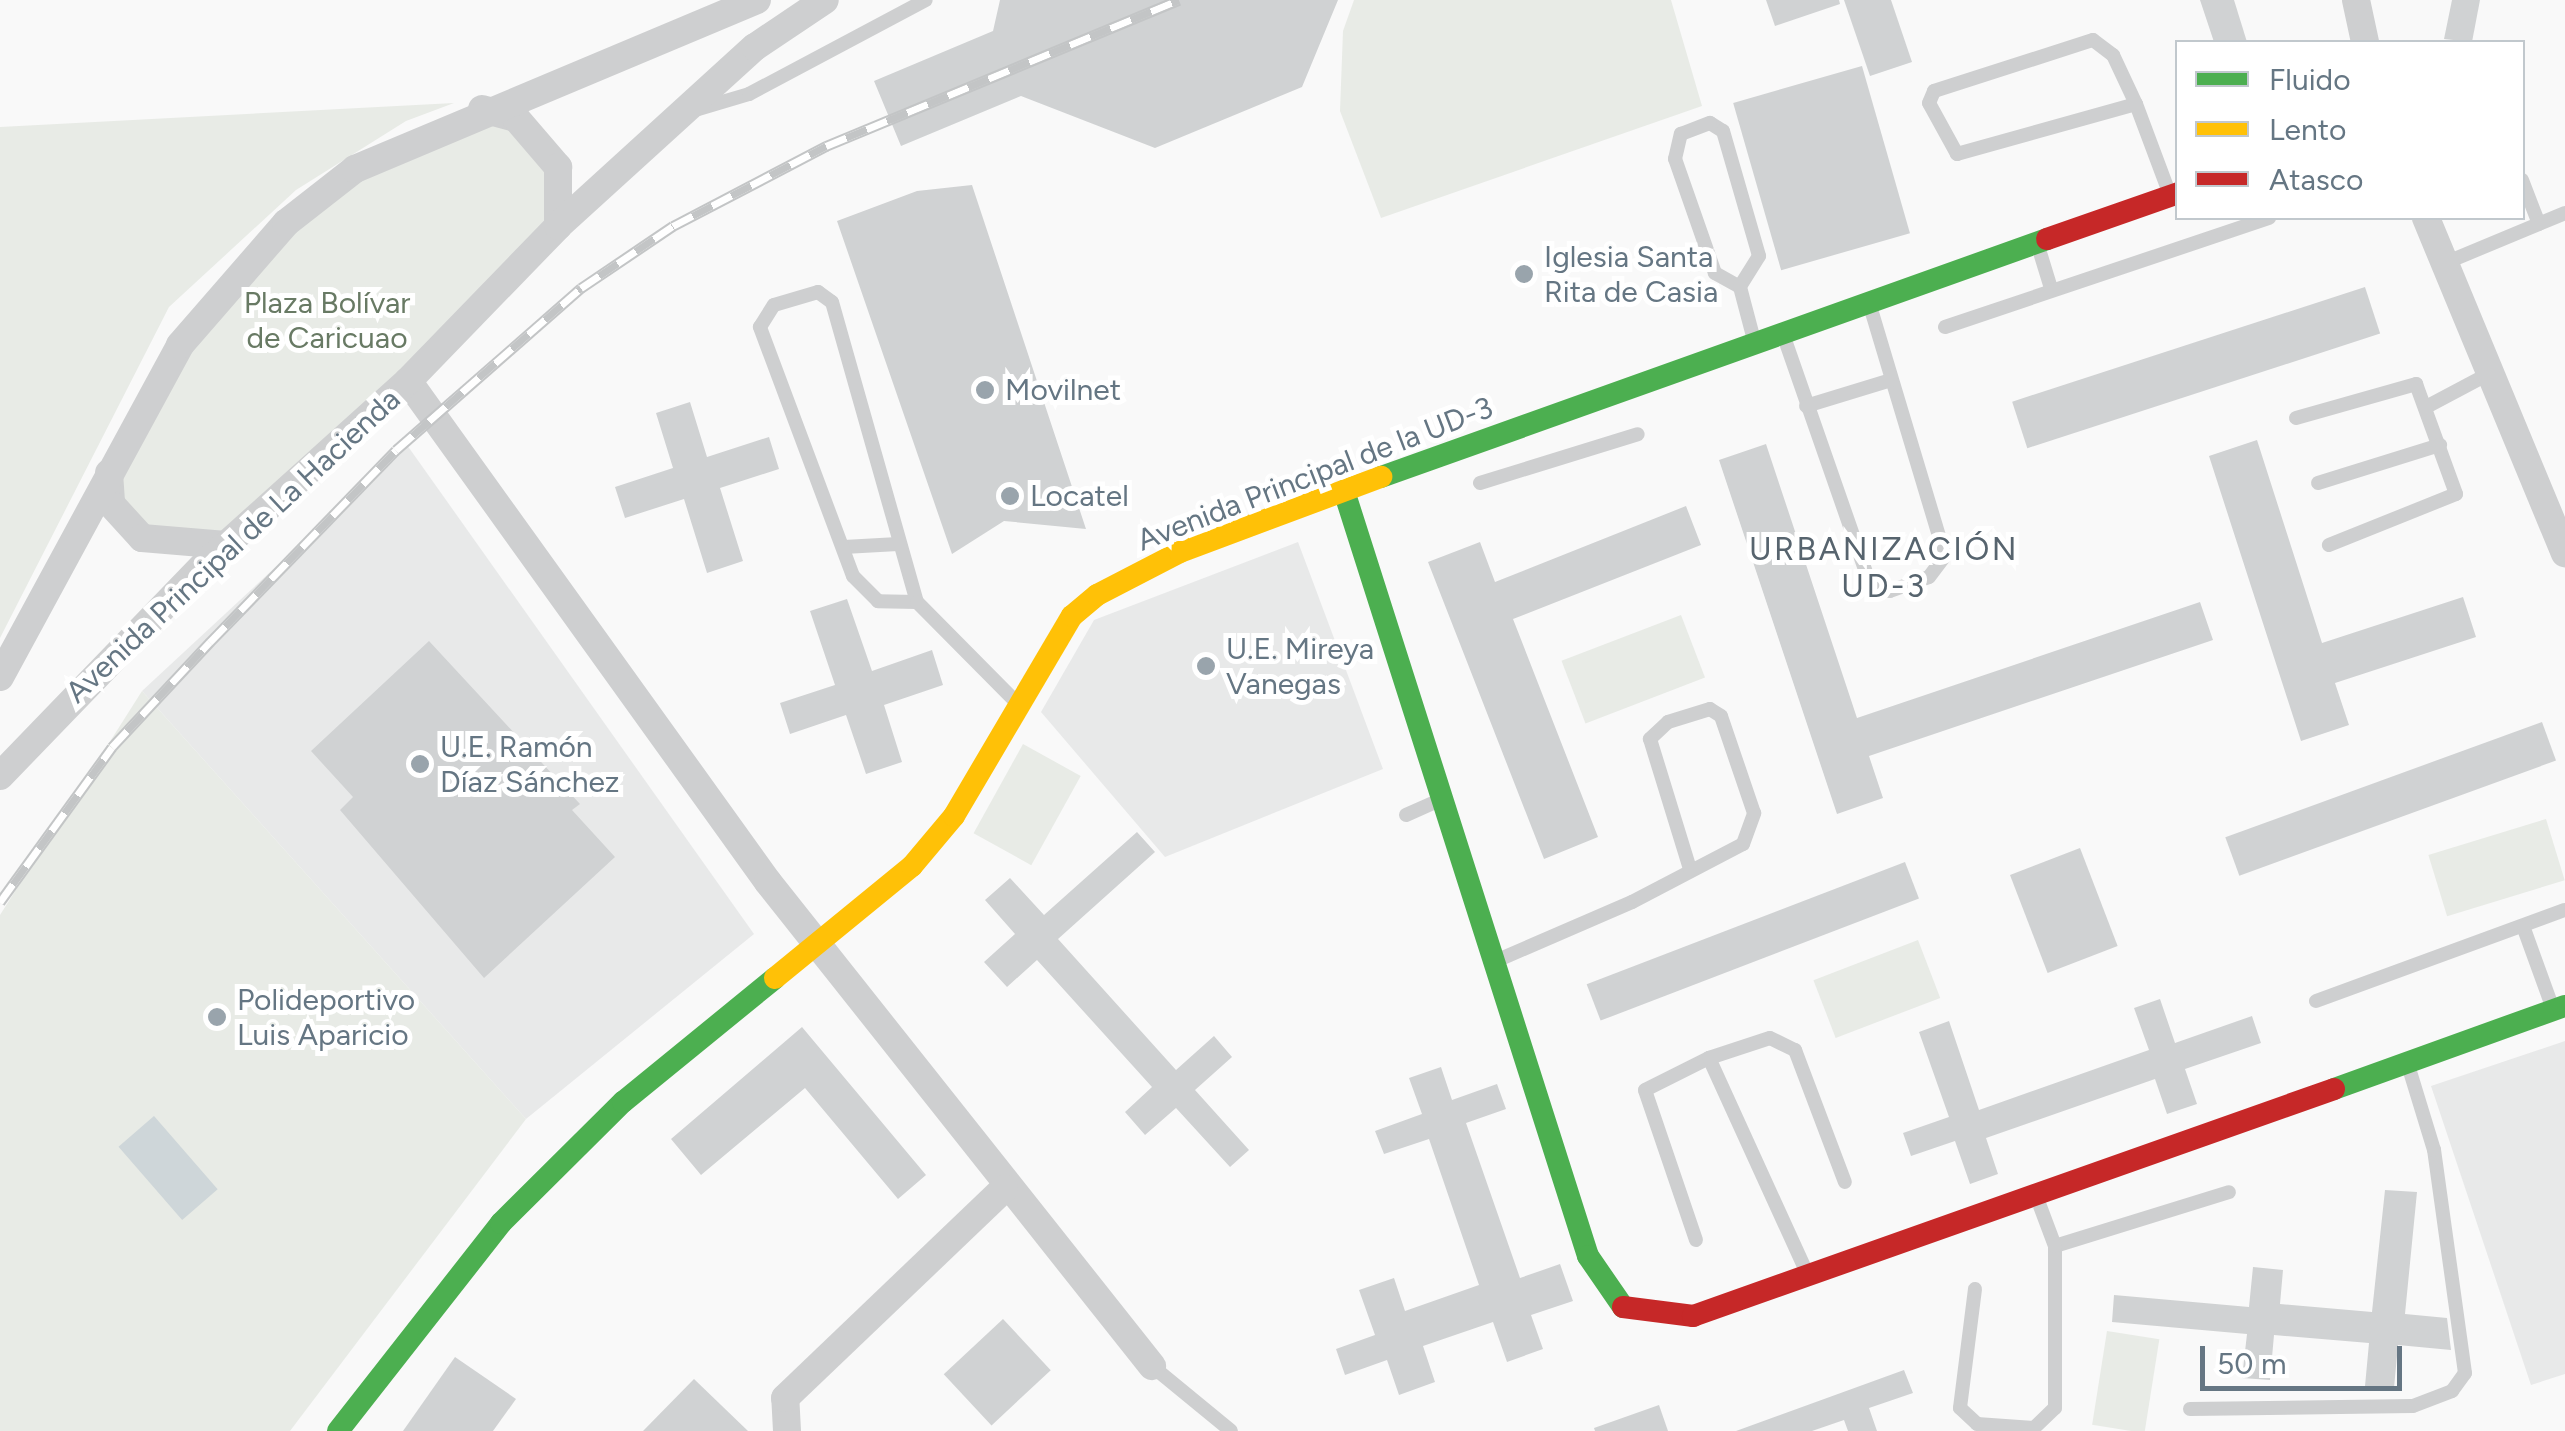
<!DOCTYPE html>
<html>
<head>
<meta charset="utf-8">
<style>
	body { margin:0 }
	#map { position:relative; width:2565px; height:1431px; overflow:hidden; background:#f9f9f9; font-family:Figtree,sans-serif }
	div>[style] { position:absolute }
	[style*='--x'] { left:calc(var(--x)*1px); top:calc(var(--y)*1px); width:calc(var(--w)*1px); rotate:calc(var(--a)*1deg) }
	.built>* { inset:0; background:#e8e9e9 }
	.green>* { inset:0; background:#e8ebe6; transform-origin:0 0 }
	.water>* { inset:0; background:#ced6d9; transform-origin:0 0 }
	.building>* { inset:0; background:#d0d2d3; transform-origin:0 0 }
	.lane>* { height:14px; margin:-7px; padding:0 7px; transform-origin:7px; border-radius:7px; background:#cecfd0 }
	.street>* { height:28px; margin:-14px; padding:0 14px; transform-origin:14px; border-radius:14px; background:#cecfd0 }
	.fast>* { height:22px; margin:-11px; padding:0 11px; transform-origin:11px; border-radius:11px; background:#4caf50 }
	.slow>* { height:22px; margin:-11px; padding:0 11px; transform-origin:11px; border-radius:11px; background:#ffc107 }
	.jam>* { height:22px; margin:-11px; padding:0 11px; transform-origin:11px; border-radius:11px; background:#c62828 }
	.rail>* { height:11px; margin-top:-5.5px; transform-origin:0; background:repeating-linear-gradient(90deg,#fff 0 22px,#c3c5c6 0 44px); box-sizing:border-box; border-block:2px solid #c3c5c6 }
	.dots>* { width:28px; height:28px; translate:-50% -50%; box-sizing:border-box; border:5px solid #fff; border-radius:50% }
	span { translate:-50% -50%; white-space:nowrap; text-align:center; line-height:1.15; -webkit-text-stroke:10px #fff; paint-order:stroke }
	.poi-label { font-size:30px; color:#657683 }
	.left { translate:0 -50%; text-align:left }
	.park-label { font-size:30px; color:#687a64 }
	.street-label { font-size:30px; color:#657683 }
	.neighbourhood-label { font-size:32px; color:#57646e; letter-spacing:2.5px }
	.legend { position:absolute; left:2175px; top:40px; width:350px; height:180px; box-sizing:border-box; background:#fff; border:2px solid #c1c8cd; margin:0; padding:12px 18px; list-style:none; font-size:30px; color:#657683 }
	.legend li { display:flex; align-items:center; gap:20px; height:50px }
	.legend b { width:50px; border:2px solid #c1c8cd }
	.scale { position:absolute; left:2200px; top:1346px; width:202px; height:45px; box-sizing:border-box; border:5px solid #657683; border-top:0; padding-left:12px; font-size:30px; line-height:35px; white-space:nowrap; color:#657683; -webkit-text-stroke:8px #fff; paint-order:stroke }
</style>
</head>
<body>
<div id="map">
	<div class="built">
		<i style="clip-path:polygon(407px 445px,754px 934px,526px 1119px,142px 691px)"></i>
		<i style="clip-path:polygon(1298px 542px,1383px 769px,1165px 857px,1041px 712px,1094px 620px)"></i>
		<i style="clip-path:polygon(2565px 1041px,2565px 1374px,2531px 1385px,2431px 1086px)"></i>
	</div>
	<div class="green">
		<i style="clip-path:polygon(1354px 0,1671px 0,1702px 106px,1381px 218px,1340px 111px,1343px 31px)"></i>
		<i style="clip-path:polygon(454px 103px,406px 121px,296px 190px,169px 307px,0 638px,0 127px)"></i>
		<i style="clip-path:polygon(482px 109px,537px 135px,558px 226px,226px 545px,161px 543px,111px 504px,152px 398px,286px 223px)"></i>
		<i style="left:1681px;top:615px;width:67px;height:128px;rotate:69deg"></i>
		<i style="clip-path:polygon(142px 691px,526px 1119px,290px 1431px,0 1431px,0 915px)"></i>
		<i style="left:1023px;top:744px;width:66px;height:102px;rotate:29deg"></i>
		<i style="left:2546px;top:819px;width:64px;height:123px;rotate:73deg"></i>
		<i style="left:1918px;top:940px;width:62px;height:112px;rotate:69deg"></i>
		<i style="left:2107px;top:1331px;width:53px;height:95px;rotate:9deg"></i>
	</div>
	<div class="water">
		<i style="left:154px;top:1116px;width:97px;height:47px;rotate:49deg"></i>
	</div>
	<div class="building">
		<i style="clip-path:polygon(1000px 0,1338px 0,1302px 87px,1155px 148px,1021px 96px,901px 146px,874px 81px,993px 31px)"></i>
		<i style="clip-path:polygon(1766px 0,1839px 0,1840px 4px,1775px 26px)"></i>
		<i style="clip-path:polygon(1844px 0,1891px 0,1912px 62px,1870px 76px)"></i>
		<i style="clip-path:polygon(2200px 0,2234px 0,2247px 42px,2214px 42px)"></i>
		<i style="clip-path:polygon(2452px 0,2480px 0,2472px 42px,2444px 39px)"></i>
		<i style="left:1862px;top:66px;width:174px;height:134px;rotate:74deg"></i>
		<i style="clip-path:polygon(972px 185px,1086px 529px,1004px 521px,952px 554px,837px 221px,917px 191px)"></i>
		<i style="left:2365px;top:287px;width:49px;height:371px;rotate:72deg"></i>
		<i style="clip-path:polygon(690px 402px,707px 457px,769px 437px,779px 469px,720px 488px,743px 561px,707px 573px,684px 499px,625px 518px,615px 487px,673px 468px,656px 413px)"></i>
		<i style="clip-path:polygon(2257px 440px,2322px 643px,2463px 597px,2476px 637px,2335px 683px,2349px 725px,2301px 741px,2209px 456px)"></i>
		<i style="clip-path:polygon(1766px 444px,1857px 718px,2200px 602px,2213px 640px,1869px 756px,1883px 798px,1837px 814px,1719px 460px)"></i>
		<i style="clip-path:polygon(1686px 506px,1701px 545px,1513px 619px,1598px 837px,1544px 859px,1428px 562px,1480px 542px,1495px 582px)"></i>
		<i style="clip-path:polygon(847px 599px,872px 671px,932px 650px,943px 685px,884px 705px,902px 762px,866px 774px,846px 715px,790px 734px,780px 703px,835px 685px,810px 611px)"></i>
		<i style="clip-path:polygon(429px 641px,580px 804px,572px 810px,615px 857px,484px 978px,340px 810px,353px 797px,311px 751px)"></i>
		<i style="left:2542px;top:722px;width:41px;height:337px;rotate:70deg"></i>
		<i style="clip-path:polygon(1137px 832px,1155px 852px,1058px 939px,1176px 1070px,1214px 1036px,1232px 1057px,1195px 1090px,1249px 1150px,1230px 1167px,1176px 1108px,1145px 1135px,1125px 1112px,1152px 1087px,1037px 960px,1007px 987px,984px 962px,1015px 934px,985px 900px,1010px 878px,1044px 915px)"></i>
		<i style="left:2080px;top:848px;width:105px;height:75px;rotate:69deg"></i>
		<i style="left:1905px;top:862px;width:39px;height:341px;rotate:69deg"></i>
		<i style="clip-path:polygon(2160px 999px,2175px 1043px,2252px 1016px,2261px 1043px,2185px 1069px,2197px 1104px,2167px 1114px,2155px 1079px,1986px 1138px,1998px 1174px,1970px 1184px,1955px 1141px,1911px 1156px,1903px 1133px,1949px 1117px,1919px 1032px,1949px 1021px,1979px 1110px,2149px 1050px,2134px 1008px)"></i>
		<i style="clip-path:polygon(802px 1027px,926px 1175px,898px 1199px,805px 1088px,701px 1175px,671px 1139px)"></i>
		<i style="clip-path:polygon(1441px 1067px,1452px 1100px,1497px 1084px,1506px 1109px,1466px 1123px,1520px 1278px,1560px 1264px,1573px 1301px,1531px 1315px,1543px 1349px,1507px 1362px,1493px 1322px,1423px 1346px,1435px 1382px,1399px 1395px,1387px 1360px,1345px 1375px,1336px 1349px,1375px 1335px,1359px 1290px,1394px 1278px,1405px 1311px,1479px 1285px,1429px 1139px,1384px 1154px,1375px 1131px,1422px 1114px,1409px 1078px)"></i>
		<i style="clip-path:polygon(2385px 1190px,2417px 1192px,2405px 1314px,2447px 1318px,2451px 1350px,2398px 1345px,2394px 1388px,2365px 1386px,2369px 1343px,2274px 1335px,2270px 1380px,2242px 1378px,2247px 1334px,2112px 1322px,2114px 1295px,2249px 1307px,2253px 1267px,2283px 1270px,2280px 1304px,2372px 1312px)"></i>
		<i style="left:1003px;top:1319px;width:70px;height:81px;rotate:47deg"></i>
		<i style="clip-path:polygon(455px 1357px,516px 1399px,493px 1431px,403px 1431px)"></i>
		<i style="clip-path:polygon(1904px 1370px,1913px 1393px,1869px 1408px,1877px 1431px,1848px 1431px,1844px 1420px,1812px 1431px,1736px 1431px)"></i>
		<i style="clip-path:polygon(694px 1379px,748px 1431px,643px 1431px)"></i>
		<i style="clip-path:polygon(1659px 1405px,1668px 1431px,1595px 1431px,1594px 1428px)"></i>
	</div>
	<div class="lane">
		<i style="--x:2136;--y:104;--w:186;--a:164.4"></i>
		<i style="--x:1957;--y:154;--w:58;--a:-118.8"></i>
		<i style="--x:1929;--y:103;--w:13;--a:-67"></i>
		<i style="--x:1934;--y:91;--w:167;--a:-17.8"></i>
		<i style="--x:2093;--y:40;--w:25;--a:37"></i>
		<i style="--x:2113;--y:55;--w:54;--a:64.9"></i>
		<i style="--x:2136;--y:104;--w:97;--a:69.5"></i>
		<i style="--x:695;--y:110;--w:56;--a:-16.5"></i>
		<i style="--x:749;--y:94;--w:200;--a:-28"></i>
		<i style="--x:1710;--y:123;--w:15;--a:32"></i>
		<i style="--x:1723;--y:131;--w:130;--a:73.9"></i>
		<i style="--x:1759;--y:256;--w:36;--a:122"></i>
		<i style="--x:1740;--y:287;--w:29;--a:-151"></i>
		<i style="--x:1715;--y:273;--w:121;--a:-109.3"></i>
		<i style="--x:1675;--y:159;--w:26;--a:-77"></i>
		<i style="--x:1681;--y:134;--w:31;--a:-21"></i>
		<i style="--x:2522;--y:180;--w:47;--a:68.9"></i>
		<i style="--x:2038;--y:246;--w:41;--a:72.9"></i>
		<i style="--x:2445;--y:263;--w:130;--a:-22.6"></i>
		<i style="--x:1740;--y:287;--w:55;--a:75.2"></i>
		<i style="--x:1945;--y:327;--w:342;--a:-18.6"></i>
		<i style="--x:1784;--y:337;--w:262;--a:70.8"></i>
		<i style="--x:1870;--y:584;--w:21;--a:19"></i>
		<i style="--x:1890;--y:591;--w:41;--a:-19.7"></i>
		<i style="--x:1929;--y:577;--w:26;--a:-53"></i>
		<i style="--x:1945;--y:556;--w:257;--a:-106.7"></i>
		<i style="--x:1806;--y:406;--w:89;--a:-17"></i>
		<i style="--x:2428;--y:406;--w:72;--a:-28"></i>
		<i style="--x:2296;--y:418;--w:125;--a:-15.8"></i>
		<i style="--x:2416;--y:384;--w:117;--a:70"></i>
		<i style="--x:2456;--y:494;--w:137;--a:158.1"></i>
		<i style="--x:1480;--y:483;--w:165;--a:-17.2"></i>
		<i style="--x:2318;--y:483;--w:128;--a:-17.3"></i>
		<i style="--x:844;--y:547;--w:54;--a:-3.2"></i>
		<i style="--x:917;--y:602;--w:39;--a:-179"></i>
		<i style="--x:878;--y:601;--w:35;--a:-135"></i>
		<i style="--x:853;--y:576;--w:266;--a:-110.5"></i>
		<i style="--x:760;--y:327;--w:26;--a:-58"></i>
		<i style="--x:774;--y:305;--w:46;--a:-16.5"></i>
		<i style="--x:818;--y:292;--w:17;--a:36"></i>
		<i style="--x:832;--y:302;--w:312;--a:74.2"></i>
		<i style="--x:917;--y:602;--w:142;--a:45.3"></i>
		<i style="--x:1406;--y:815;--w:36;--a:-24"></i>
		<i style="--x:2523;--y:926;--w:88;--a:70.1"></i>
		<i style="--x:1498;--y:960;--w:146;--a:-23.4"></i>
		<i style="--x:1632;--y:902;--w:125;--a:-27.6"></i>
		<i style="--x:1743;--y:844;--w:33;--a:-70"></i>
		<i style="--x:1754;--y:813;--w:102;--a:-108.8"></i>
		<i style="--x:1721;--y:716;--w:13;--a:-148"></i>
		<i style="--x:1710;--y:709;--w:44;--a:162.8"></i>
		<i style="--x:1668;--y:722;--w:25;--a:137"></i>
		<i style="--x:1650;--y:739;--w:136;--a:72.9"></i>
		<i style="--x:2316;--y:1001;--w:265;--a:-20.1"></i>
		<i style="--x:1709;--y:1058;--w:236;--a:65.5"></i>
		<i style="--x:1696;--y:1240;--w:158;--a:-108.8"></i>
		<i style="--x:1645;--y:1090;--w:72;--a:-26.6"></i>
		<i style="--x:1709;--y:1058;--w:64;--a:-18.2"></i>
		<i style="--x:1770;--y:1038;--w:28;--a:26"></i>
		<i style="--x:1795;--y:1050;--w:141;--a:69.3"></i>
		<i style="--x:2055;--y:1246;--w:182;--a:-17.2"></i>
		<i style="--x:1975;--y:1289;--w:120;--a:97.2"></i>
		<i style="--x:1960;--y:1408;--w:23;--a:43"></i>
		<i style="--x:1977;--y:1424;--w:57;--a:4"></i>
		<i style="--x:2034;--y:1428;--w:29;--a:-44"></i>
		<i style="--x:2055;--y:1408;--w:162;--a:-90"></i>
		<i style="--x:2055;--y:1246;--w:51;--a:-110.6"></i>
		<i style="--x:1152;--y:1366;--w:102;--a:39.4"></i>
		<i style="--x:2190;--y:1409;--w:223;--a:-0.8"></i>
		<i style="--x:2413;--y:1406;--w:42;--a:-21"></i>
		<i style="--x:2452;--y:1391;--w:22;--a:-54"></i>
		<i style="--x:2465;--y:1373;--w:225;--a:-97.9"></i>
		<i style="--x:2434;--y:1150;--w:86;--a:-107"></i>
	</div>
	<div class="street">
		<i style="--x:2356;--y:0;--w:43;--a:77.9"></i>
		<i style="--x:482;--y:109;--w:35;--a:15"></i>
		<i style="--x:516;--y:118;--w:65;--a:49.4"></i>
		<i style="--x:558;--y:167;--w:59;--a:90"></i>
		<i style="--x:2426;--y:218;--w:363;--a:67.5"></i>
		<i style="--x:408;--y:381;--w:617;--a:54.3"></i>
		<i style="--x:768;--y:882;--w:618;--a:51.57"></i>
		<i style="--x:109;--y:473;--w:31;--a:86"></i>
		<i style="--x:111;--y:504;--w:46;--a:47.6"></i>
		<i style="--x:142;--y:538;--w:84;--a:4.8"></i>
		<i style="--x:0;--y:677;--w:378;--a:-61.5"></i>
		<i style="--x:180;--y:345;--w:162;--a:-49"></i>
		<i style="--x:286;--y:223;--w:88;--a:-38"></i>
		<i style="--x:355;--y:169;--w:436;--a:-22.8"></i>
		<i style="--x:0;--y:776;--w:296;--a:-46"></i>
		<i style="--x:206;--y:563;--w:272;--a:-42"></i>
		<i style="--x:408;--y:381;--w:216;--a:-45.9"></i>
		<i style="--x:558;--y:226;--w:266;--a:-42.3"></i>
		<i style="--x:755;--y:47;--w:84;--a:-33.9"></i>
		<i style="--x:787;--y:1431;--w:33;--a:-93"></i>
		<i style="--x:785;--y:1398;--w:303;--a:-43.7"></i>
	</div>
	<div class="fast">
		<i style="--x:1381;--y:477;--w:707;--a:-19.66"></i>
		<i style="--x:1344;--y:491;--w:803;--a:72.31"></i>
		<i style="--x:1588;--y:1256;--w:62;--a:55.5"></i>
		<i style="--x:2334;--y:1089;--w:245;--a:-19.8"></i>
		<i style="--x:338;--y:1431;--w:264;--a:-51.9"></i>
		<i style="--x:501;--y:1223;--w:172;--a:-44.8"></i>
		<i style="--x:623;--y:1102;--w:196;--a:-39.2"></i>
	</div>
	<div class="slow">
		<i style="--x:775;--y:978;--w:177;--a:-39.3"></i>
		<i style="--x:912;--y:866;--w:65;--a:-50"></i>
		<i style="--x:954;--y:816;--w:232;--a:-59.5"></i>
		<i style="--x:1072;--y:616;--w:33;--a:-40"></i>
		<i style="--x:1097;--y:595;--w:93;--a:-27.4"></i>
		<i style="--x:1180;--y:552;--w:215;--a:-20.5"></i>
	</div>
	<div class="jam">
		<i style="--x:2047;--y:239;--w:139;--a:-19.3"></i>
		<i style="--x:1623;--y:1307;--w:71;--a:7.3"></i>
		<i style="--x:1693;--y:1316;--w:680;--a:-19.5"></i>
	</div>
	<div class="rail">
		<i style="--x:0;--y:902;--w:191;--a:-54.1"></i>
		<i style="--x:112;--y:747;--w:144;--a:-47"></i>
		<i style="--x:210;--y:642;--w:267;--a:-45.9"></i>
		<i style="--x:396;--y:450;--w:246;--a:-41.2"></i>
		<i style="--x:581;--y:288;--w:111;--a:-34"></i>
		<i style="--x:673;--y:226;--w:173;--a:-27.6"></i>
		<i style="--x:826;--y:146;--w:382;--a:-22.5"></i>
	</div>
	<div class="dots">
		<i style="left:1524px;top:274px;background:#99a4ac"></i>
		<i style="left:985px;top:390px;background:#99a4ac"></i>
		<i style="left:1010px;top:496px;background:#99a4ac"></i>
		<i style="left:1206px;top:666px;background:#99a4ac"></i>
		<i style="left:420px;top:764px;background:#99a4ac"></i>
		<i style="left:217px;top:1017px;background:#99a4ac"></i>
	</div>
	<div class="poi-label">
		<span class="left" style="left:1544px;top:274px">Iglesia Santa<br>Rita de Casia</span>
		<span class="left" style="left:1005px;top:390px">Movilnet</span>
		<span class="left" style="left:1030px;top:496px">Locatel</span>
		<span class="left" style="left:1226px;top:666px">U.E. Mireya<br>Vanegas</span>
		<span class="left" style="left:440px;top:764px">U.E. Ramón<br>Díaz Sánchez</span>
		<span class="left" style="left:237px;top:1017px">Polideportivo<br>Luis Aparicio</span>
	</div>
	<div class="park-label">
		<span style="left:327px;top:320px">Plaza Bolívar<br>de Caricuao</span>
	</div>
	<div class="street-label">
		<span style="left:1315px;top:474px;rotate:-21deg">Avenida Principal de la UD-3</span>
		<span style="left:233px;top:546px;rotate:-43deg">Avenida Principal de La Hacienda</span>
	</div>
	<div class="neighbourhood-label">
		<span style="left:1884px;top:568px">URBANIZACIÓN<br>UD-3</span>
	</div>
	<ul class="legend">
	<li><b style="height:12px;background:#4caf50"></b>Fluido</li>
	<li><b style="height:12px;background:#ffc107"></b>Lento</li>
	<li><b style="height:12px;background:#c62828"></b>Atasco</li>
	</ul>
	<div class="scale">50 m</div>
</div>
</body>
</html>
